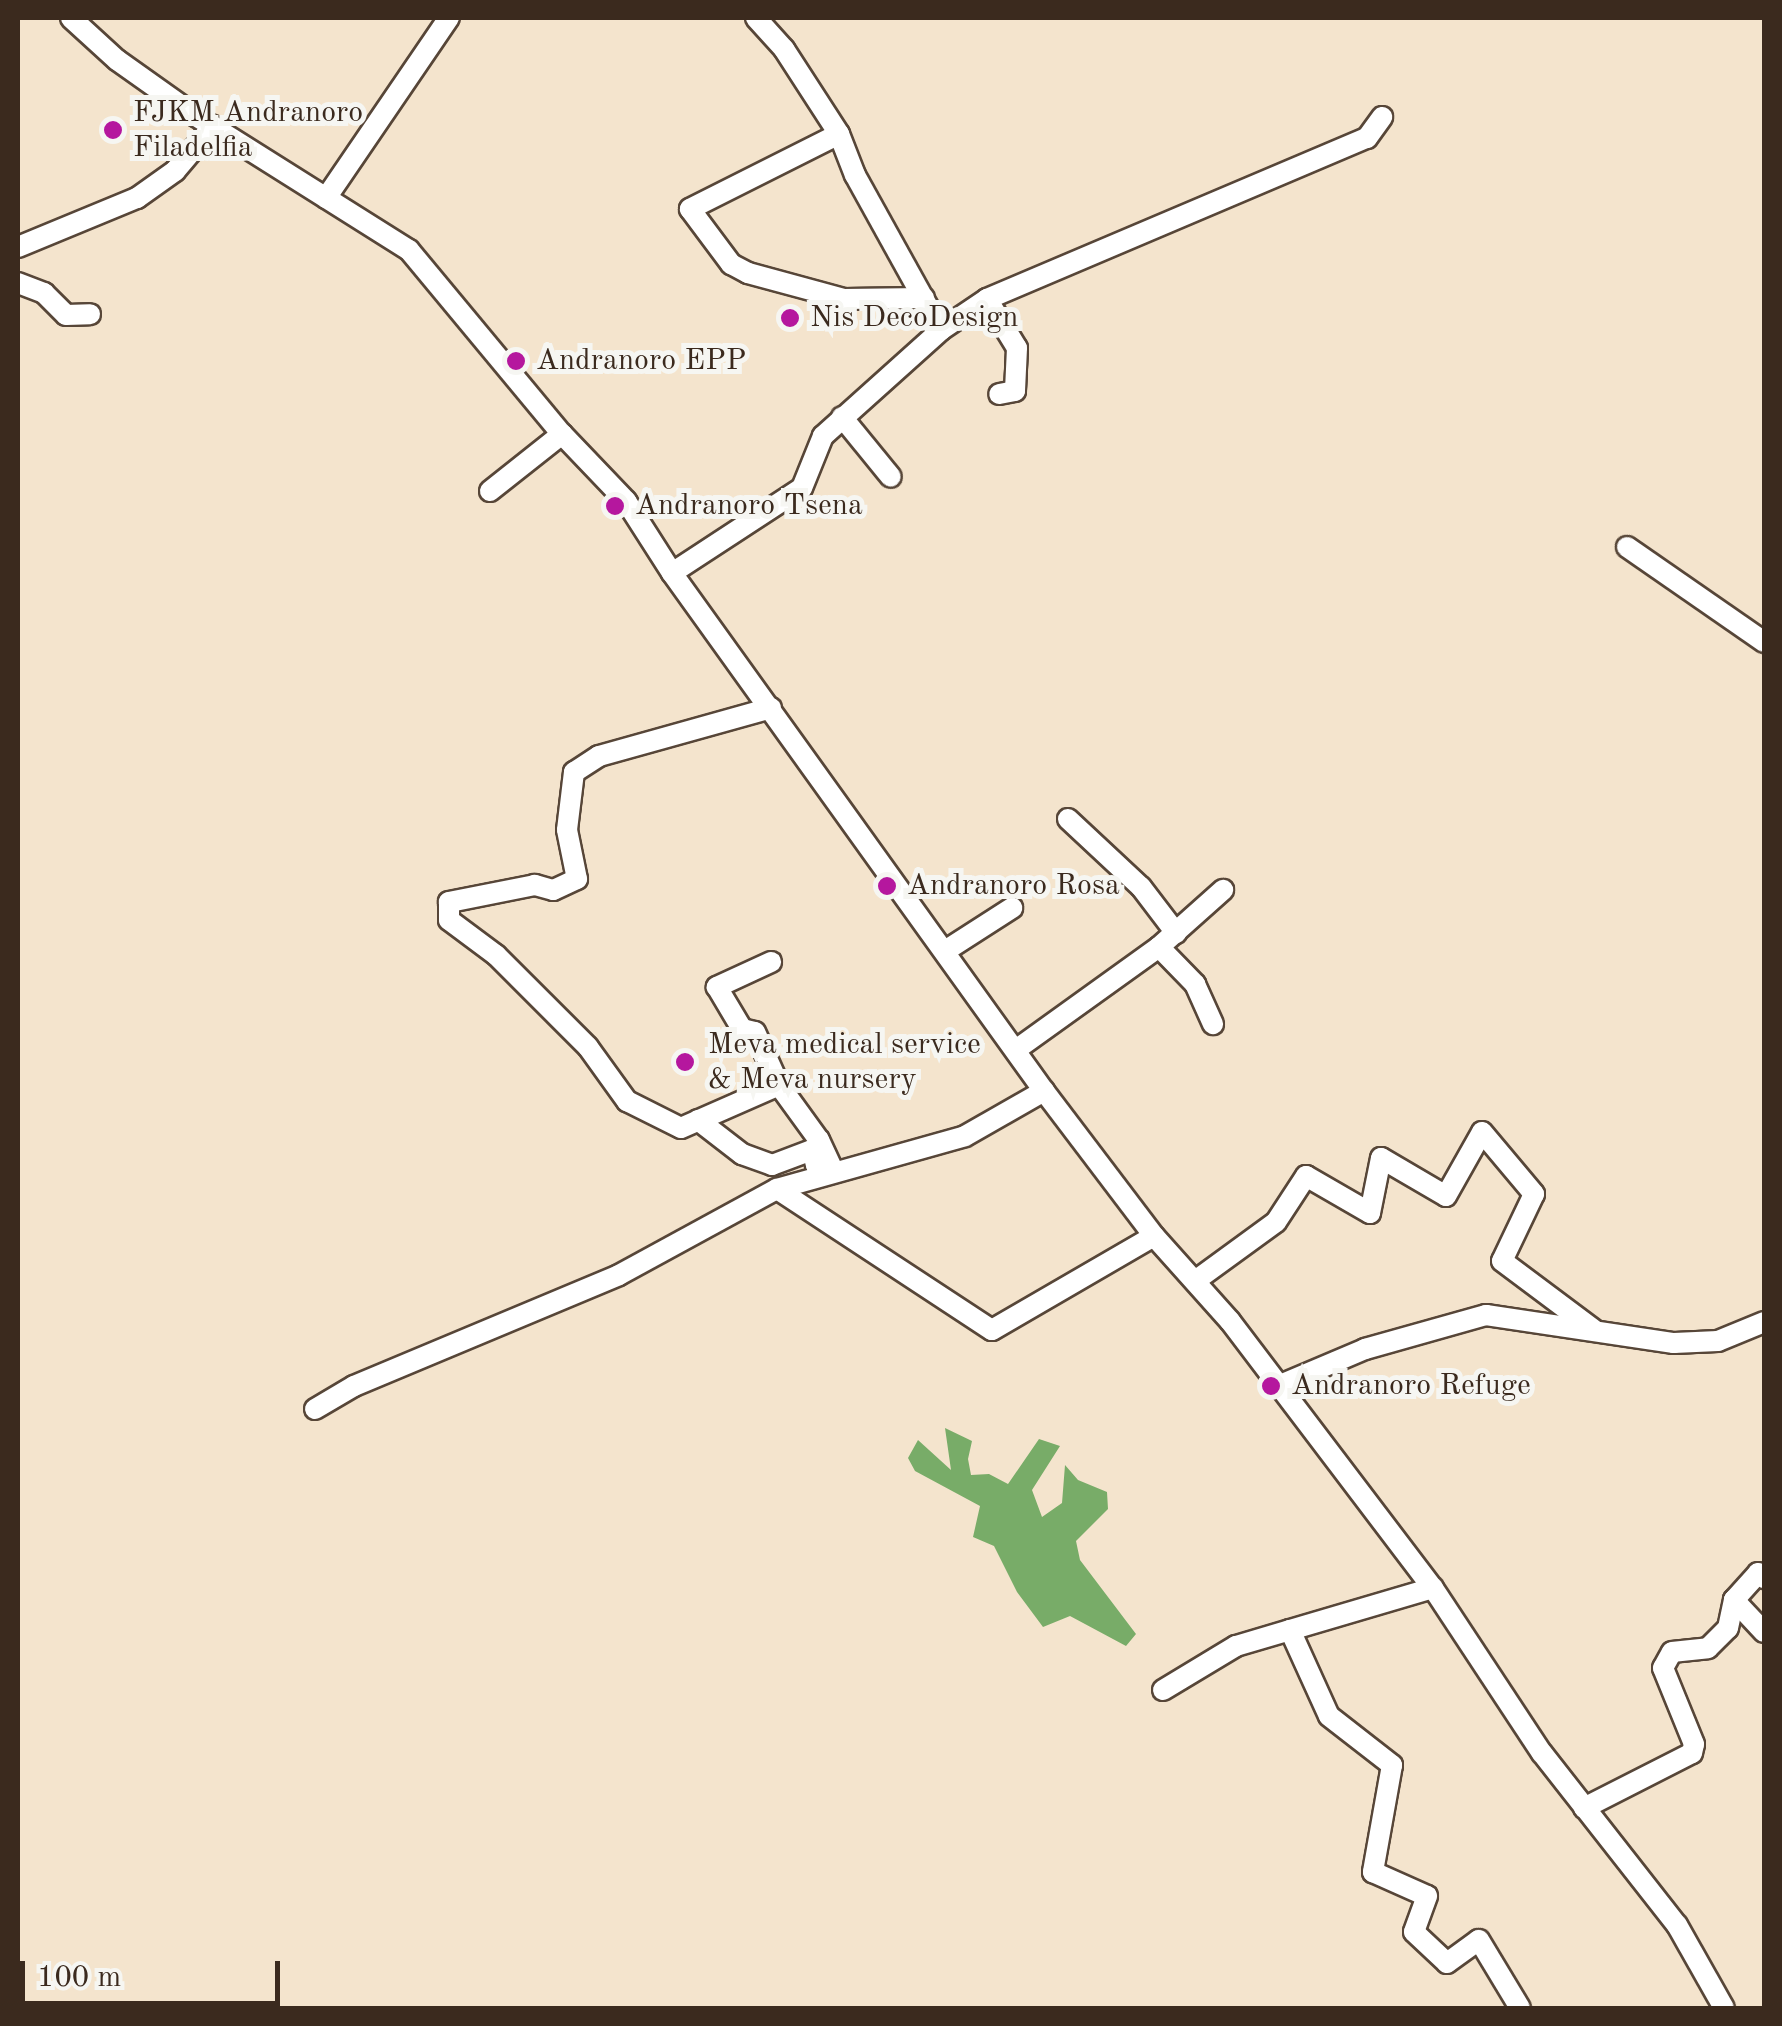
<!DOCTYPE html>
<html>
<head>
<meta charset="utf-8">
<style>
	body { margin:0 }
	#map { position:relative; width:1782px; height:2026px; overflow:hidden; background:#f4e4cd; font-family:"Old Standard TT",serif }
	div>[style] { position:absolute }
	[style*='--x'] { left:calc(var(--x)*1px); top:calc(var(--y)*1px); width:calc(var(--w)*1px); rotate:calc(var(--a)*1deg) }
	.forest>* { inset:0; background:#78ac68 }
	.roads { filter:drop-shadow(2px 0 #574638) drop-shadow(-2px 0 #574638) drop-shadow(0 2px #574638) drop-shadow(0 -2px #574638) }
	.minor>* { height:20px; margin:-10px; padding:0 10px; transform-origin:10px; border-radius:10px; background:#fff }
	.dots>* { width:28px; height:28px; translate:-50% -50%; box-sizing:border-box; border:5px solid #f6f6f2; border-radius:50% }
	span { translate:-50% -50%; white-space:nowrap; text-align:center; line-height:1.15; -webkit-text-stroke:10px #f6f6f2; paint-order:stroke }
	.poi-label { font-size:30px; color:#3b2a1e }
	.left { translate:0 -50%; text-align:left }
	.frame { position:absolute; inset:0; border:20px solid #3b2a1e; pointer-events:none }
	.scale { position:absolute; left:20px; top:1961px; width:260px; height:45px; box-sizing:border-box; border:5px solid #3b2a1e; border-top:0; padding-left:12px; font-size:30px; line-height:35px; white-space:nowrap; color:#3b2a1e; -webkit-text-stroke:8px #f6f6f2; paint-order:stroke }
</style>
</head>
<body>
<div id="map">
	<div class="forest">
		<i style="clip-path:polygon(945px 1428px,972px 1441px,968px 1459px,971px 1475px,989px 1474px,1008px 1484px,1039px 1439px,1060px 1446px,1032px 1490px,1042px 1517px,1062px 1503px,1065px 1465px,1078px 1480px,1107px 1492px,1108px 1509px,1076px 1541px,1080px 1560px,1136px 1634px,1126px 1646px,1070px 1616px,1043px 1627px,1017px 1592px,994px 1546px,973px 1537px,980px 1506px,915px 1471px,908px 1458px,918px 1440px,951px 1470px)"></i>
	</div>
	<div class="roads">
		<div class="minor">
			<i style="--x:71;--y:18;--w:62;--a:42.4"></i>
			<i style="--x:117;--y:60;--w:97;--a:35.3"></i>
			<i style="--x:196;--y:116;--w:252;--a:32.2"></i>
			<i style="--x:409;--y:250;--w:239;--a:50.3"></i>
			<i style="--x:562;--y:434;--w:93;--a:46.3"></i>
			<i style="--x:626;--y:501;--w:85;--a:57.4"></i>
			<i style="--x:672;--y:573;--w:638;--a:54.32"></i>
			<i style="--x:1044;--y:1091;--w:182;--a:52.8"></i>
			<i style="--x:1154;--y:1236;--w:114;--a:48.2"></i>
			<i style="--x:1230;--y:1321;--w:335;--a:52.8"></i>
			<i style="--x:1433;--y:1588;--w:198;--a:56.6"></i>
			<i style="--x:1542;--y:1753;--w:219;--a:51.9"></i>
			<i style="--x:1677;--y:1925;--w:95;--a:60.5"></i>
			<i style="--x:756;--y:18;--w:42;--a:47.9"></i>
			<i style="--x:784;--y:49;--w:101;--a:57.1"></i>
			<i style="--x:839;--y:134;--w:44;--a:68.7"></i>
			<i style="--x:855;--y:175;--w:177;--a:61"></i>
			<i style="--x:839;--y:134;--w:167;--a:153.3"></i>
			<i style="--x:690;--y:209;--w:69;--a:53.3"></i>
			<i style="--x:731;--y:264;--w:19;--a:28"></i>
			<i style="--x:748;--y:273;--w:99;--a:15.2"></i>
			<i style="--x:844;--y:299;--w:80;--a:-0.7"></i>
			<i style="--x:326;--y:198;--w:218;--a:-55.7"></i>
			<i style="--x:18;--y:247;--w:129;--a:-22.4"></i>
			<i style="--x:137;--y:198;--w:47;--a:-35.4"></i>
			<i style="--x:175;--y:171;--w:59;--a:-49.8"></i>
			<i style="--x:18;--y:283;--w:28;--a:21"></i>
			<i style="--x:44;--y:293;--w:31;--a:45"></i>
			<i style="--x:66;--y:315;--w:24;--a:-2"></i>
			<i style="--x:987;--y:299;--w:57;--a:58.5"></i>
			<i style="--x:1017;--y:348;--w:43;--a:92.7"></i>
			<i style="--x:1015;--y:391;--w:16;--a:169"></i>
			<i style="--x:842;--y:417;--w:77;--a:50.8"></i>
			<i style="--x:490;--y:491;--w:92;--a:-38.4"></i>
			<i style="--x:1627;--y:547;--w:167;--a:34.7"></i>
			<i style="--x:672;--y:573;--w:155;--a:-33.2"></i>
			<i style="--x:802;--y:488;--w:56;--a:-68"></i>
			<i style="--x:823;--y:436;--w:159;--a:-41.9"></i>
			<i style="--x:941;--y:330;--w:55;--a:-34"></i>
			<i style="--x:987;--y:299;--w:413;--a:-23"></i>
			<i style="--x:1367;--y:138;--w:26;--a:-54"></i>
			<i style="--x:771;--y:708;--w:179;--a:164.4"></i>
			<i style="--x:599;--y:756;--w:30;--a:147"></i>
			<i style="--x:574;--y:772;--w:58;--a:96.9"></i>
			<i style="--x:567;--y:830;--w:50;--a:78.5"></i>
			<i style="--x:577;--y:879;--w:26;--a:155"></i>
			<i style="--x:553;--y:890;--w:19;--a:-164"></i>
			<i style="--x:535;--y:885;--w:88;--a:168.8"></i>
			<i style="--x:449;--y:902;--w:18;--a:90"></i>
			<i style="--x:449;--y:920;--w:59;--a:36.7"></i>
			<i style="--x:496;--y:955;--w:130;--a:45"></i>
			<i style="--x:588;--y:1047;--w:67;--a:54.2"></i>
			<i style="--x:627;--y:1101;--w:60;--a:26.6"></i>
			<i style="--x:681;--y:1128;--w:107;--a:-23.7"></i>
			<i style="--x:1068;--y:819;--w:100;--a:43"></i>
			<i style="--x:1141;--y:887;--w:58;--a:52.7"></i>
			<i style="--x:1159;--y:947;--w:52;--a:45.8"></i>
			<i style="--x:1195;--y:984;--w:44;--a:65.8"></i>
			<i style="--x:945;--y:951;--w:80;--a:-32.7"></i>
			<i style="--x:771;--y:962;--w:60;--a:155.2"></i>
			<i style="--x:717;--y:987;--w:49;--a:59.2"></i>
			<i style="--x:742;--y:1029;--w:13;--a:13"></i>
			<i style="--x:755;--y:1032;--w:58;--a:65.6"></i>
			<i style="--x:779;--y:1085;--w:68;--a:54"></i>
			<i style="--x:819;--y:1140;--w:35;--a:65"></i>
			<i style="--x:1017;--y:1049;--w:175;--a:-35.7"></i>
			<i style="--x:1159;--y:947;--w:86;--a:-41.7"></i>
			<i style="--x:698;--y:1120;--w:56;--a:37.7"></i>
			<i style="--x:742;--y:1154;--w:32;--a:20"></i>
			<i style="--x:772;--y:1165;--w:43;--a:-20.6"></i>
			<i style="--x:812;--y:1150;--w:16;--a:75"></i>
			<i style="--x:816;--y:1165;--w:8;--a:23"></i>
			<i style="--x:777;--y:1189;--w:257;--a:33.3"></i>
			<i style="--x:992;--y:1330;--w:187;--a:-30.1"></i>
			<i style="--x:1195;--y:1281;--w:100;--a:-36.1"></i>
			<i style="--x:1276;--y:1222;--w:55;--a:-56.9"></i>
			<i style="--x:1306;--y:1176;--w:74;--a:30"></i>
			<i style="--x:1370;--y:1213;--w:56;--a:-78.7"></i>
			<i style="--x:1381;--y:1158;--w:75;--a:30.3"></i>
			<i style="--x:1446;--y:1196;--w:73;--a:-60.6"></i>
			<i style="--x:1482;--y:1132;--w:81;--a:50"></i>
			<i style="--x:1534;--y:1194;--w:74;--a:115.5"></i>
			<i style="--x:1502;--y:1261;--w:114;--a:36.8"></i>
			<i style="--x:1278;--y:1386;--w:95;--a:-23"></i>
			<i style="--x:1365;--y:1349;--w:126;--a:-15.7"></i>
			<i style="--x:1486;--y:1315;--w:190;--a:8.5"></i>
			<i style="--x:1674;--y:1343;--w:44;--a:-2.6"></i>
			<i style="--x:1718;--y:1341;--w:50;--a:-22.4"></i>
			<i style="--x:315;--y:1409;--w:45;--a:-30.5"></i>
			<i style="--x:354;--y:1386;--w:287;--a:-22.7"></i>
			<i style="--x:619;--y:1275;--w:180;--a:-28.6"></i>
			<i style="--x:777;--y:1189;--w:195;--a:-15.7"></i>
			<i style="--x:965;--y:1136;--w:91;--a:-29.7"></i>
			<i style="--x:1734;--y:1600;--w:44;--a:46.8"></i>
			<i style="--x:1290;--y:1630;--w:149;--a:-16.4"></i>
			<i style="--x:1163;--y:1690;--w:85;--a:-31.1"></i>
			<i style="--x:1236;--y:1646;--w:56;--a:-16.5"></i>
			<i style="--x:1290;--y:1630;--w:94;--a:65.6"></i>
			<i style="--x:1329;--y:1716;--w:80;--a:37.9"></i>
			<i style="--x:1392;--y:1765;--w:109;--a:100.1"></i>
			<i style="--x:1373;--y:1872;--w:59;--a:24"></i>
			<i style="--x:1427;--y:1896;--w:38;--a:110"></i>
			<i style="--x:1414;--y:1932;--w:45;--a:43.2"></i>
			<i style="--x:1447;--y:1963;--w:39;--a:-36"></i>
			<i style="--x:1479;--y:1940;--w:79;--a:58.9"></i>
			<i style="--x:1584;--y:1808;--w:121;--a:-27"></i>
			<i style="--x:1692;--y:1753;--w:9;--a:-77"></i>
			<i style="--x:1694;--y:1744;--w:82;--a:-112.2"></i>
			<i style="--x:1663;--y:1668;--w:18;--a:-61"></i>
			<i style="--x:1672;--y:1652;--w:36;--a:-6"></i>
			<i style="--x:1708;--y:1648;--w:28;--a:-45"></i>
			<i style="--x:1728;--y:1628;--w:29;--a:-78"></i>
			<i style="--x:1734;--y:1600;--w:36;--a:-48"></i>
			<i style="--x:1758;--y:1573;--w:8;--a:40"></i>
		</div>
	</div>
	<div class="dots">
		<i style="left:113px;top:130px;background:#b5179e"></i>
		<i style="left:790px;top:318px;background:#b5179e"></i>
		<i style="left:516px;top:361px;background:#b5179e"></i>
		<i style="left:615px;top:506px;background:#b5179e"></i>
		<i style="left:887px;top:886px;background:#b5179e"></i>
		<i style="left:685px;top:1062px;background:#b5179e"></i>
		<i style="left:1271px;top:1386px;background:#b5179e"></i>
	</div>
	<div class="poi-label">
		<span class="left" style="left:133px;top:130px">FJKM Andranoro<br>Filadelfia</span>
		<span class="left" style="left:810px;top:318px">Nis DecoDesign</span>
		<span class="left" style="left:536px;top:361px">Andranoro EPP</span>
		<span class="left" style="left:635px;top:506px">Andranoro Tsena</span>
		<span class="left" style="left:907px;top:886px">Andranoro Rosa</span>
		<span class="left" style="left:708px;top:1062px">Meva medical service<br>&amp; Meva nursery</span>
		<span class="left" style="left:1291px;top:1386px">Andranoro Refuge</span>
	</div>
	<div class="frame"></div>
	<div class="scale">100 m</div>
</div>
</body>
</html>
